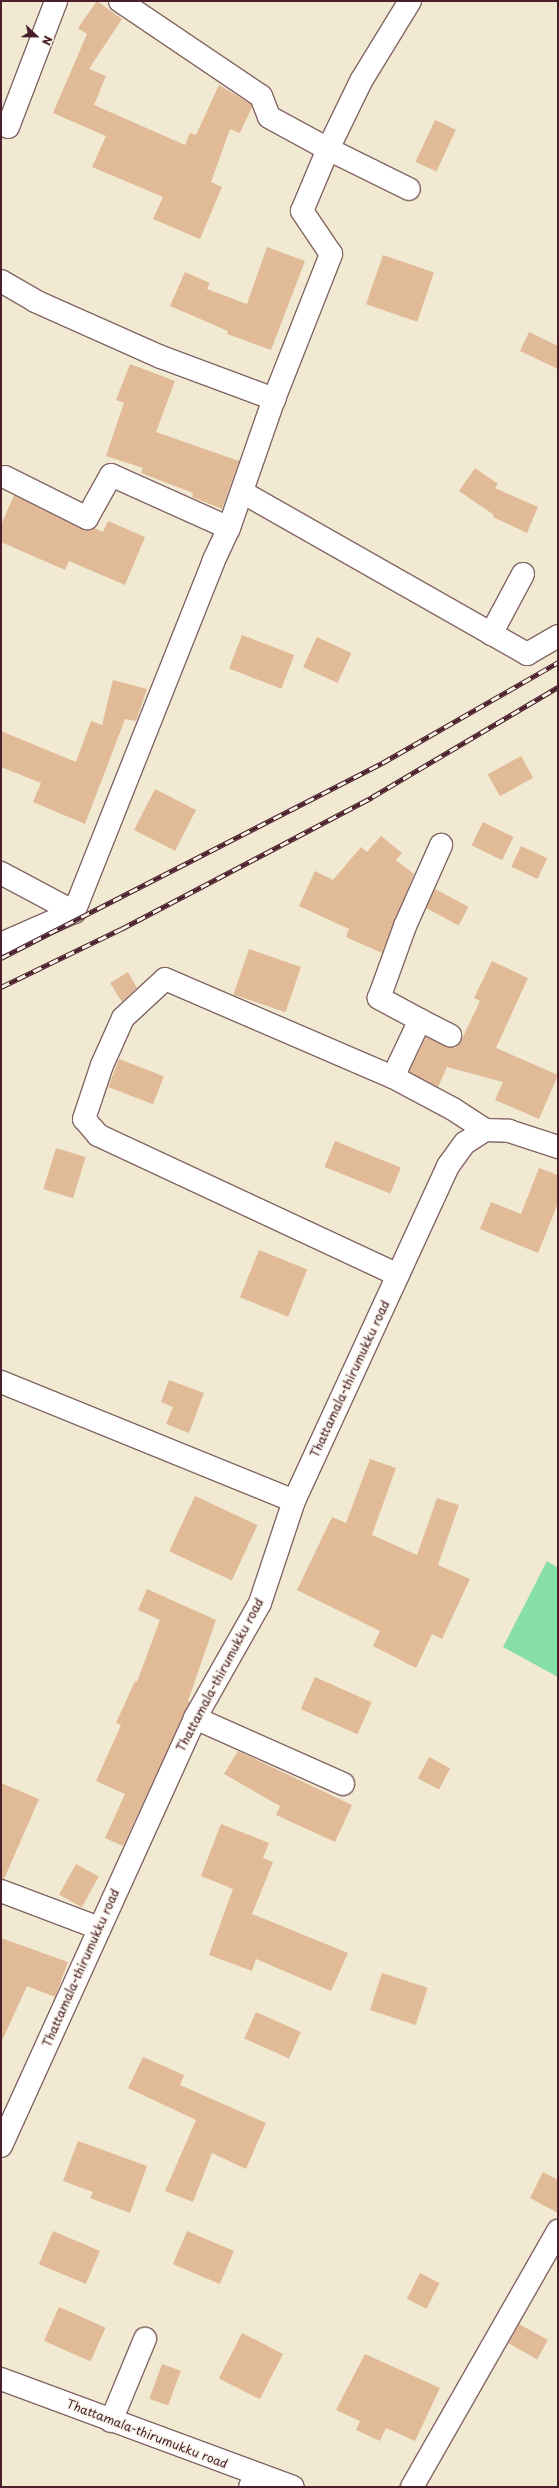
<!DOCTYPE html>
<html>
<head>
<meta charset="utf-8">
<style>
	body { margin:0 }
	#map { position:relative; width:559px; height:2488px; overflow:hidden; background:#f1e9d2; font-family:"Playpen Sans",sans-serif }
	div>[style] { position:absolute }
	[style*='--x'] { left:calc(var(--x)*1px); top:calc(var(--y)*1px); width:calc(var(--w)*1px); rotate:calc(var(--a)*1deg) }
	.green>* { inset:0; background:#86dfa4 }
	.building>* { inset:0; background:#e1bb97; transform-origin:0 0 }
	.roads { filter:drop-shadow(1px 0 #846665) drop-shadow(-1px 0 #846665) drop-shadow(0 1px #846665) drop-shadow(0 -1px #846665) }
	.minor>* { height:22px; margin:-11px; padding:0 11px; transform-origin:11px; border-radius:11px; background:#fff }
	.tertiary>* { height:22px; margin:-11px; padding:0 11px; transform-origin:11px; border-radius:11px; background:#fff }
	.rail>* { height:4.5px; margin-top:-2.25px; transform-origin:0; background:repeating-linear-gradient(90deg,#f7f3e8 0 9px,#4a1f2b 0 18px); box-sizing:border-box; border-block:1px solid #4a1f2b }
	span { translate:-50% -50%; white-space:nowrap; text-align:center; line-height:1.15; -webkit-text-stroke:3px #f7f3e8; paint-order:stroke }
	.street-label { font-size:12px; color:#4a1f2b }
	.frame { position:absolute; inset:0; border:2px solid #4a1f2b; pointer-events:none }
	.north { position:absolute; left:16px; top:16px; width:40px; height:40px; -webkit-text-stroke:3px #f7f3e8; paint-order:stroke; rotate:112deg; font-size:11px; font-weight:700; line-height:16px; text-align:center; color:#4a1f2b }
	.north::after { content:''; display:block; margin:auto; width:14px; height:18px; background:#4a1f2b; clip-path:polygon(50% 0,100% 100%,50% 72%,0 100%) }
</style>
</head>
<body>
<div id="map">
	<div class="green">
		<i style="clip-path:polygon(547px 1561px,558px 1568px,558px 1677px,503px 1647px)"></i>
	</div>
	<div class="building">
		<i style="clip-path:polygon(97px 1px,122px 19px,89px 69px,106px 76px,94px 105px,185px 145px,190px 133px,196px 135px,219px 85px,251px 104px,252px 107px,240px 133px,230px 129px,211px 182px,222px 187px,200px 239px,153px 219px,163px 197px,92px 167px,106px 136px,53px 113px,87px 34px,78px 28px)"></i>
		<i style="left:435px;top:120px;width:23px;height:46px;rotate:25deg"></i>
		<i style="clip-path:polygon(267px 247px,305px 261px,271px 350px,227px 334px,228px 331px,170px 306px,185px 272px,210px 283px,207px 289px,247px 304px)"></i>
		<i style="left:383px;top:255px;width:54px;height:52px;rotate:19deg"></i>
		<i style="clip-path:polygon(529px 332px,558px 346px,558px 369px,520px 351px)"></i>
		<i style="clip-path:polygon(130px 364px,175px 381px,156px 432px,239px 461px,222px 509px,192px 497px,193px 493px,141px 473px,143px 468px,106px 456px,124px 403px,116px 400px)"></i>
		<i style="clip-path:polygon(475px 468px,498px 484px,495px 488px,538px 507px,527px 533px,493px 517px,494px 515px,459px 491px)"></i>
		<i style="clip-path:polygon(14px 495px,82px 529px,94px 528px,103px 532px,108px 521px,145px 537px,125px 585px,69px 561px,65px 570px,1px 542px,1px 525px)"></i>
		<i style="left:242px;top:635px;width:56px;height:36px;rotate:21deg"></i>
		<i style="left:317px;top:637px;width:38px;height:33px;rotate:25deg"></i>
		<i style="clip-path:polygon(113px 680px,147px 689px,136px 721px,125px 719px,85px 824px,33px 802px,41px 783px,1px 767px,1px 731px,76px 762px,91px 721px,102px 725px)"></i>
		<i style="left:521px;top:756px;width:25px;height:38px;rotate:61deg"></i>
		<i style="left:155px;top:789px;width:46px;height:46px;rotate:27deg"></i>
		<i style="left:483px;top:822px;width:34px;height:26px;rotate:26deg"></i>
		<i style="clip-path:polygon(381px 836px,402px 853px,396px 860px,414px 874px,382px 953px,346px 937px,349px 929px,299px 906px,315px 871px,333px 880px,361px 847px,367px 852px)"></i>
		<i style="left:521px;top:846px;width:29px;height:23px;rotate:25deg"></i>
		<i style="left:435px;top:889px;width:38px;height:21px;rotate:28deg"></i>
		<i style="left:249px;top:949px;width:55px;height:48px;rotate:19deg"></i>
		<i style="clip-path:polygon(492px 961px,528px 978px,496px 1048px,558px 1075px,539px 1119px,495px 1100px,503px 1082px,447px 1067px,438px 1087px,409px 1072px,426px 1037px,455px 1048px,461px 1041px,480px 1001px,474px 998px)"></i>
		<i style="clip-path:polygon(128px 972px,137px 988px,122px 1002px,110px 983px)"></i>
		<i style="left:119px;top:1059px;width:48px;height:30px;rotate:21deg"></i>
		<i style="left:335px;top:1141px;width:71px;height:28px;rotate:22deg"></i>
		<i style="left:56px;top:1148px;width:31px;height:43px;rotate:17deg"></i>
		<i style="clip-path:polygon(539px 1168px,558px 1175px,558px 1203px,538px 1253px,480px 1229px,491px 1202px,521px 1214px)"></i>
		<i style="left:259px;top:1250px;width:52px;height:51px;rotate:22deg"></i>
		<i style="clip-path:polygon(169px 1380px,204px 1393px,189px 1433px,166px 1424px,173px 1407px,161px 1402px)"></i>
		<i style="clip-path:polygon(370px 1459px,396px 1468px,372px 1535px,417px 1555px,437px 1498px,459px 1505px,438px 1565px,470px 1579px,442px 1639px,432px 1634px,416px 1668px,373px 1646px,380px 1631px,297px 1590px,332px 1517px,346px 1523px)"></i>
		<i style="left:195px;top:1496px;width:69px;height:61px;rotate:25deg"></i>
		<i style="clip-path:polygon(147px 1589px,216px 1620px,188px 1701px,190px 1702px,123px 1846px,105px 1838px,125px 1794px,96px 1781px,121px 1725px,116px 1723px,135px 1681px,137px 1682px,160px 1620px,138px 1610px)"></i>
		<i style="left:315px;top:1677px;width:62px;height:35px;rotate:24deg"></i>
		<i style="clip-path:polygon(238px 1751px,352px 1805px,335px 1842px,276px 1815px,280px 1806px,224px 1774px)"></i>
		<i style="left:429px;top:1757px;width:24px;height:24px;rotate:28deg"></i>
		<i style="clip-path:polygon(1px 1783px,39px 1799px,4px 1879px,1px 1879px)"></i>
		<i style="clip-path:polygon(221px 1824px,269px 1843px,263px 1858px,273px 1862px,252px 1914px,348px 1953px,331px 1991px,256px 1959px,252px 1971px,209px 1955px,233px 1889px,201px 1876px)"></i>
		<i style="left:76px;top:1864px;width:26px;height:35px;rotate:29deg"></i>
		<i style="clip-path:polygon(1px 1938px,68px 1962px,55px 1997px,27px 1986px,1px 2043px)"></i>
		<i style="left:382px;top:1973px;width:48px;height:39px;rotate:18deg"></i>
		<i style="left:256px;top:2012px;width:49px;height:29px;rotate:24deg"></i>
		<i style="clip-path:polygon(143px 2057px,184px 2075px,180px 2085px,266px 2123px,246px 2169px,212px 2153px,193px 2202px,165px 2191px,196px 2120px,128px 2088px)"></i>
		<i style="clip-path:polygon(78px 2141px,147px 2166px,130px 2213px,90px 2198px,93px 2192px,63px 2181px)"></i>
		<i style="clip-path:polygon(543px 2172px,558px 2180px,558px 2213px,530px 2198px)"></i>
		<i style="left:53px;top:2231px;width:51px;height:36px;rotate:23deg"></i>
		<i style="left:187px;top:2231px;width:51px;height:36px;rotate:23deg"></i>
		<i style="left:420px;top:2273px;width:22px;height:29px;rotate:27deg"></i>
		<i style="left:59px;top:2307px;width:51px;height:37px;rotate:24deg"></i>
		<i style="left:519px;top:2324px;width:33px;height:22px;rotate:29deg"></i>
		<i style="left:242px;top:2333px;width:46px;height:51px;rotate:27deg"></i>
		<i style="clip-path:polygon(365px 2354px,440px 2388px,415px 2441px,386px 2428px,380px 2441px,356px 2430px,360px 2421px,336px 2410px)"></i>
		<i style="left:162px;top:2364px;width:20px;height:37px;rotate:20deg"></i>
	</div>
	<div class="roads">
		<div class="minor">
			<i style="--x:120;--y:1;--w:170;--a:34"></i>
			<i style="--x:261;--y:96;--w:22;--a:69"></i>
			<i style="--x:269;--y:117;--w:67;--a:28.5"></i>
			<i style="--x:328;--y:149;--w:76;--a:-64.1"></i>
			<i style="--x:361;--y:81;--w:94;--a:-58.5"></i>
			<i style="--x:8;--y:127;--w:135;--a:-69.1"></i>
			<i style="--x:1;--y:281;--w:39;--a:30"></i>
			<i style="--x:35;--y:301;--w:138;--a:24"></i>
			<i style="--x:161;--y:357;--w:121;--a:20.4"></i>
			<i style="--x:5;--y:477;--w:92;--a:26.6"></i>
			<i style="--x:87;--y:518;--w:49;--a:-60.8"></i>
			<i style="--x:111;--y:475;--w:129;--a:24.2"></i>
			<i style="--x:242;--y:492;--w:328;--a:29.6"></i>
			<i style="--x:527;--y:654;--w:36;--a:-30"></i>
			<i style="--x:491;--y:634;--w:68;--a:-61.9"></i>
			<i style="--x:1;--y:873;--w:83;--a:28.1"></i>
			<i style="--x:74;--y:912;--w:377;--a:-68.3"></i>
			<i style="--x:213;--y:562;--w:38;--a:-65"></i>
			<i style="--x:229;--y:528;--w:137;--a:-70.8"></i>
			<i style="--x:274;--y:399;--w:156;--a:-68.5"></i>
			<i style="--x:331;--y:254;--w:52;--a:-124"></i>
			<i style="--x:302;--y:211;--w:67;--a:-67.2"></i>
			<i style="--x:328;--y:149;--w:90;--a:26.3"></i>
			<i style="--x:1;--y:944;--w:80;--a:-23.7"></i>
			<i style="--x:420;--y:1020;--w:34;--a:27"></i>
			<i style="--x:393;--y:1077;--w:63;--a:-64.7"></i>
			<i style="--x:420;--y:1020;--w:47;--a:-151.8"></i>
			<i style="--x:379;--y:998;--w:77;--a:-70.1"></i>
			<i style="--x:405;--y:926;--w:89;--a:-66"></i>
			<i style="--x:398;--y:1275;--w:331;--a:-155"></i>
			<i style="--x:98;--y:1135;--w:21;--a:-131"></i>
			<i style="--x:84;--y:1119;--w:57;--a:-71.6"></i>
			<i style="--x:102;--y:1065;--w:51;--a:-65.9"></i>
			<i style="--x:123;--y:1018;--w:57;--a:-42.9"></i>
			<i style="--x:165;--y:979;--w:248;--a:23.3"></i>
			<i style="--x:393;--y:1077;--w:68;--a:28.1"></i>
			<i style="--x:453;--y:1109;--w:38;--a:33"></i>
			<i style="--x:1;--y:1382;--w:316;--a:22.1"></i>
			<i style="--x:195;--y:1718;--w:162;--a:24"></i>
			<i style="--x:1;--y:1891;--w:105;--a:20.7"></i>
			<i style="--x:111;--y:2421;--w:89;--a:-67.5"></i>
			<i style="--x:250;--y:2487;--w:13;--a:-67"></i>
			<i style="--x:412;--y:2487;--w:295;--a:-60.3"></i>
		</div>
		<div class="tertiary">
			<i style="--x:1;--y:2146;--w:470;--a:-65.6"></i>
			<i style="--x:195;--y:1718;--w:132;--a:-60.5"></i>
			<i style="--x:260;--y:1603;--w:108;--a:-71.6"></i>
			<i style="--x:294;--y:1501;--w:369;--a:-65.3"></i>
			<i style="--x:448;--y:1166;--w:29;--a:-54"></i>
			<i style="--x:465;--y:1143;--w:24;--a:-33"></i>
			<i style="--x:485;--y:1130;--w:24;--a:2"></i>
			<i style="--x:509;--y:1131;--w:52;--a:18.1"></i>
			<i style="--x:1;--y:2379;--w:311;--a:20.3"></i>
		</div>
	</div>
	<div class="rail">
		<i style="--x:1;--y:958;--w:428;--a:-27.1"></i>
		<i style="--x:382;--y:763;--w:203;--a:-29.8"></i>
		<i style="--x:1;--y:987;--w:133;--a:-25.8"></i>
		<i style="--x:121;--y:929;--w:284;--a:-27.7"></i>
		<i style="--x:372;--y:797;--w:216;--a:-30.6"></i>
	</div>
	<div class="street-label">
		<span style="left:350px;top:1379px;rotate:-65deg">Thattamala-thirumukku road</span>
		<span style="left:220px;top:1675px;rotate:-62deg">Thattamala-thirumukku road</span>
		<span style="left:81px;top:1968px;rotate:-66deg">Thattamala-thirumukku road</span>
		<span style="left:147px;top:2434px;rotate:21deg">Thattamala-thirumukku road</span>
	</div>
	<div class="frame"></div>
	<div class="north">N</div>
</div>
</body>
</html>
